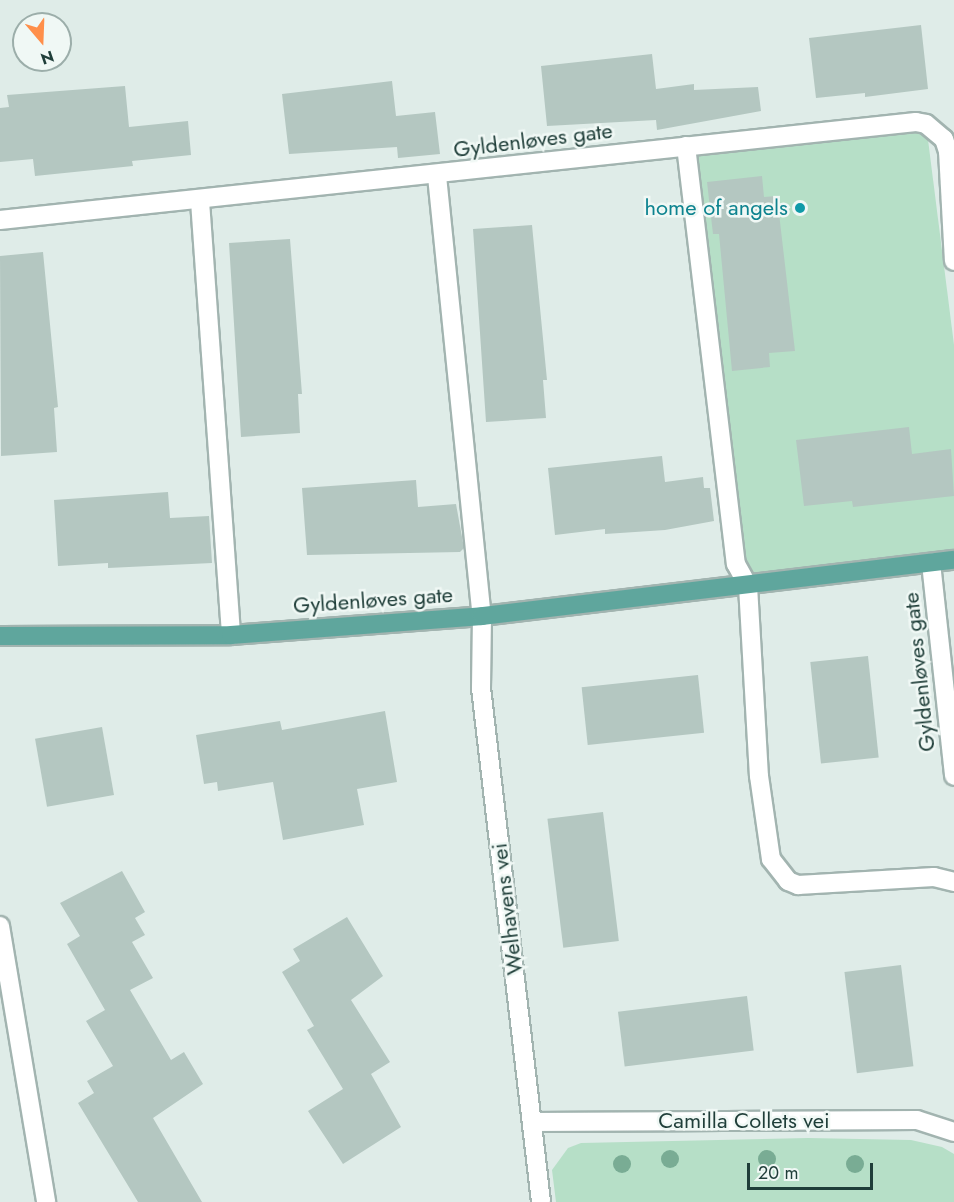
<!DOCTYPE html>
<html>
<head>
<meta charset="utf-8">
<style>
	body { margin:0 }
	#map { position:relative; width:954px; height:1202px; overflow:hidden; background:#dfece8; font-family:Jost,sans-serif }
	div>[style] { position:absolute }
	[style*='--x'] { left:calc(var(--x)*1px); top:calc(var(--y)*1px); width:calc(var(--w)*1px); rotate:calc(var(--a)*1deg) }
	.green>* { inset:0; background:#b6dfc7 }
	.building>* { inset:0; background:#b4c7c1; transform-origin:0 0 }
	.roads { filter:drop-shadow(2px 0 #a2b4b0) drop-shadow(-2px 0 #a2b4b0) drop-shadow(0 2px #a2b4b0) drop-shadow(0 -2px #a2b4b0) }
	.minor>* { height:18px; margin:-9px; padding:0 9px; transform-origin:9px; border-radius:9px; background:#fff }
	.major>* { height:18px; margin:-9px; padding:0 9px; transform-origin:9px; border-radius:9px; background:#5fa69d }
	.trees>* { width:18px; height:18px; margin:-9px; border-radius:50%; background:#79ac94 }
	.dots>* { width:16px; height:16px; translate:-50% -50%; box-sizing:border-box; border:3px solid #f0f8f5; border-radius:50% }
	span { translate:-50% -50%; white-space:nowrap; text-align:center; line-height:1.15; -webkit-text-stroke:5px #f0f8f5; paint-order:stroke }
	.street-label { font-size:22px; color:#1f3e39 }
	.culture-label { font-size:22px; color:#0d838f }
	.right { translate:-100% -50%; text-align:right }
	.north { position:absolute; left:12px; top:12px; width:60px; height:60px; box-sizing:border-box; background:#f0f8f5; border:2px solid #9caeaa; border-radius:50%; rotate:161deg; font-size:16px; font-weight:700; line-height:24px; text-align:center; color:#1f3e39 }
	.north::after { content:''; display:block; margin:auto; width:21px; height:27px; background:#ff8f4a; clip-path:polygon(50% 0,100% 100%,50% 72%,0 100%) }
	.scale { position:absolute; left:747px; top:1163px; width:126px; height:27px; box-sizing:border-box; border:3px solid #1f3e39; border-top:0; padding-left:8px; font-size:18px; line-height:21px; white-space:nowrap; color:#1f3e39; -webkit-text-stroke:4px #f0f8f5; paint-order:stroke }
</style>
</head>
<body>
<div id="map">
	<div class="green">
		<i style="clip-path:polygon(926px 124px,954px 345px,954px 560px,748px 586px,686px 146px)"></i>
		<i style="clip-path:polygon(808px 1138px,911px 1140px,942px 1147px,954px 1154px,954px 1202px,556px 1202px,552px 1170px,568px 1148px,581px 1143px)"></i>
	</div>
	<div class="building">
		<i style="clip-path:polygon(921px 25px,928px 89px,865px 97px,865px 93px,816px 98px,809px 38px)"></i>
		<i style="clip-path:polygon(652px 54px,656px 89px,694px 84px,694px 90px,758px 87px,761px 111px,657px 130px,656px 120px,547px 126px,541px 66px)"></i>
		<i style="clip-path:polygon(392px 81px,396px 116px,435px 112px,440px 154px,398px 158px,397px 147px,289px 154px,282px 94px)"></i>
		<i style="clip-path:polygon(125px 86px,129px 127px,188px 121px,191px 155px,132px 161px,133px 166px,35px 176px,33px 159px,0 162px,0 108px,9px 107px,7px 95px)"></i>
		<i style="clip-path:polygon(762px 176px,764px 197px,777px 196px,795px 351px,769px 353px,770px 367px,732px 371px,719px 234px,713px 234px,707px 182px)"></i>
		<i style="clip-path:polygon(532px 225px,547px 380px,543px 380px,546px 418px,486px 422px,473px 229px)"></i>
		<i style="clip-path:polygon(290px 239px,302px 394px,298px 394px,300px 433px,241px 437px,229px 243px)"></i>
		<i style="clip-path:polygon(43px 252px,58px 407px,54px 408px,57px 452px,1px 456px,0 256px)"></i>
		<i style="clip-path:polygon(909px 427px,912px 454px,951px 449px,954px 496px,853px 507px,852px 501px,804px 506px,796px 440px)"></i>
		<i style="clip-path:polygon(662px 456px,665px 482px,703px 477px,704px 488px,710px 488px,714px 521px,665px 530px,605px 534px,605px 529px,555px 535px,548px 468px)"></i>
		<i style="clip-path:polygon(416px 480px,418px 507px,456px 504px,464px 548px,460px 552px,307px 555px,302px 488px)"></i>
		<i style="clip-path:polygon(168px 492px,170px 518px,209px 516px,212px 563px,108px 568px,108px 563px,58px 566px,54px 500px)"></i>
		<i style="left:868px;top:656px;width:102px;height:58px;rotate:84deg"></i>
		<i style="left:698px;top:675px;width:58px;height:117px;rotate:84deg"></i>
		<i style="clip-path:polygon(385px 711px,397px 782px,357px 789px,364px 825px,283px 840px,273px 782px,218px 791px,217px 782px,204px 784px,196px 735px,280px 721px,282px 730px)"></i>
		<i style="left:102px;top:727px;width:69px;height:68px;rotate:80deg"></i>
		<i style="left:603px;top:812px;width:130px;height:56px;rotate:83deg"></i>
		<i style="clip-path:polygon(122px 871px,145px 912px,135px 918px,145px 935px,132px 942px,153px 978px,130px 990px,171px 1060px,184px 1052px,203px 1084px,153px 1118px,202px 1202px,138px 1202px,78px 1103px,94px 1093px,87px 1081px,113px 1066px,86px 1021px,105px 1010px,67px 944px,80px 936px,60px 903px)"></i>
		<i style="clip-path:polygon(347px 917px,383px 976px,351px 1000px,390px 1062px,371px 1074px,401px 1127px,343px 1164px,308px 1111px,343px 1089px,307px 1030px,314px 1026px,282px 972px,300px 961px,293px 949px)"></i>
		<i style="left:901px;top:965px;width:102px;height:57px;rotate:83deg"></i>
		<i style="left:747px;top:996px;width:55px;height:130px;rotate:83deg"></i>
	</div>
	<div class="roads">
		<div class="minor">
			<i style="--x:686;--y:146;--w:421;--a:83.2"></i>
			<i style="--x:736;--y:564;--w:25;--a:61"></i>
			<i style="--x:748;--y:586;--w:190;--a:86.7"></i>
			<i style="--x:759;--y:776;--w:84;--a:81.8"></i>
			<i style="--x:771;--y:859;--w:28;--a:52"></i>
			<i style="--x:788;--y:881;--w:11;--a:22"></i>
			<i style="--x:798;--y:885;--w:136;--a:-3.4"></i>
			<i style="--x:934;--y:877;--w:21;--a:14"></i>
			<i style="--x:437;--y:176;--w:442;--a:84.2"></i>
			<i style="--x:482;--y:616;--w:72;--a:90.8"></i>
			<i style="--x:481;--y:688;--w:517;--a:83.34"></i>
			<i style="--x:200;--y:201;--w:435;--a:85.9"></i>
			<i style="--x:0;--y:220;--w:921;--a:-6.11"></i>
			<i style="--x:916;--y:122;--w:10;--a:11"></i>
			<i style="--x:926;--y:124;--w:23;--a:40"></i>
			<i style="--x:944;--y:139;--w:13;--a:72"></i>
			<i style="--x:948;--y:151;--w:110;--a:86.9"></i>
			<i style="--x:931;--y:563;--w:214;--a:83.8"></i>
			<i style="--x:0;--y:926;--w:280;--a:80.5"></i>
			<i style="--x:532;--y:1122;--w:385;--a:-0.3"></i>
			<i style="--x:917;--y:1120;--w:39;--a:18"></i>
		</div>
		<div class="major">
			<i style="--x:0;--y:636;--w:231;--a:-0.2"></i>
			<i style="--x:231;--y:635;--w:252;--a:-4.3"></i>
			<i style="--x:482;--y:616;--w:475;--a:-6.8"></i>
		</div>
	</div>
	<div class="trees">
		<i style="left:670px;top:1159px"></i>
		<i style="left:767px;top:1159px"></i>
		<i style="left:622px;top:1164px"></i>
		<i style="left:855px;top:1164px"></i>
	</div>
	<div class="dots">
		<i style="left:800px;top:208px;background:#0f9aa8"></i>
	</div>
	<div class="street-label">
		<span style="left:533px;top:140px;rotate:-7deg">Gyldenløves gate</span>
		<span style="left:373px;top:600px;rotate:-4deg">Gyldenløves gate</span>
		<span style="left:919px;top:672px;rotate:-96deg">Gyldenløves gate</span>
		<span style="left:507px;top:909px;rotate:-97deg">Welhavens vei</span>
		<span style="left:744px;top:1121px">Camilla Collets vei</span>
	</div>
	<div class="culture-label">
		<span class="right" style="left:788px;top:208px">home of angels</span>
	</div>
	<div class="north">N</div>
	<div class="scale">20 m</div>
</div>
</body>
</html>
